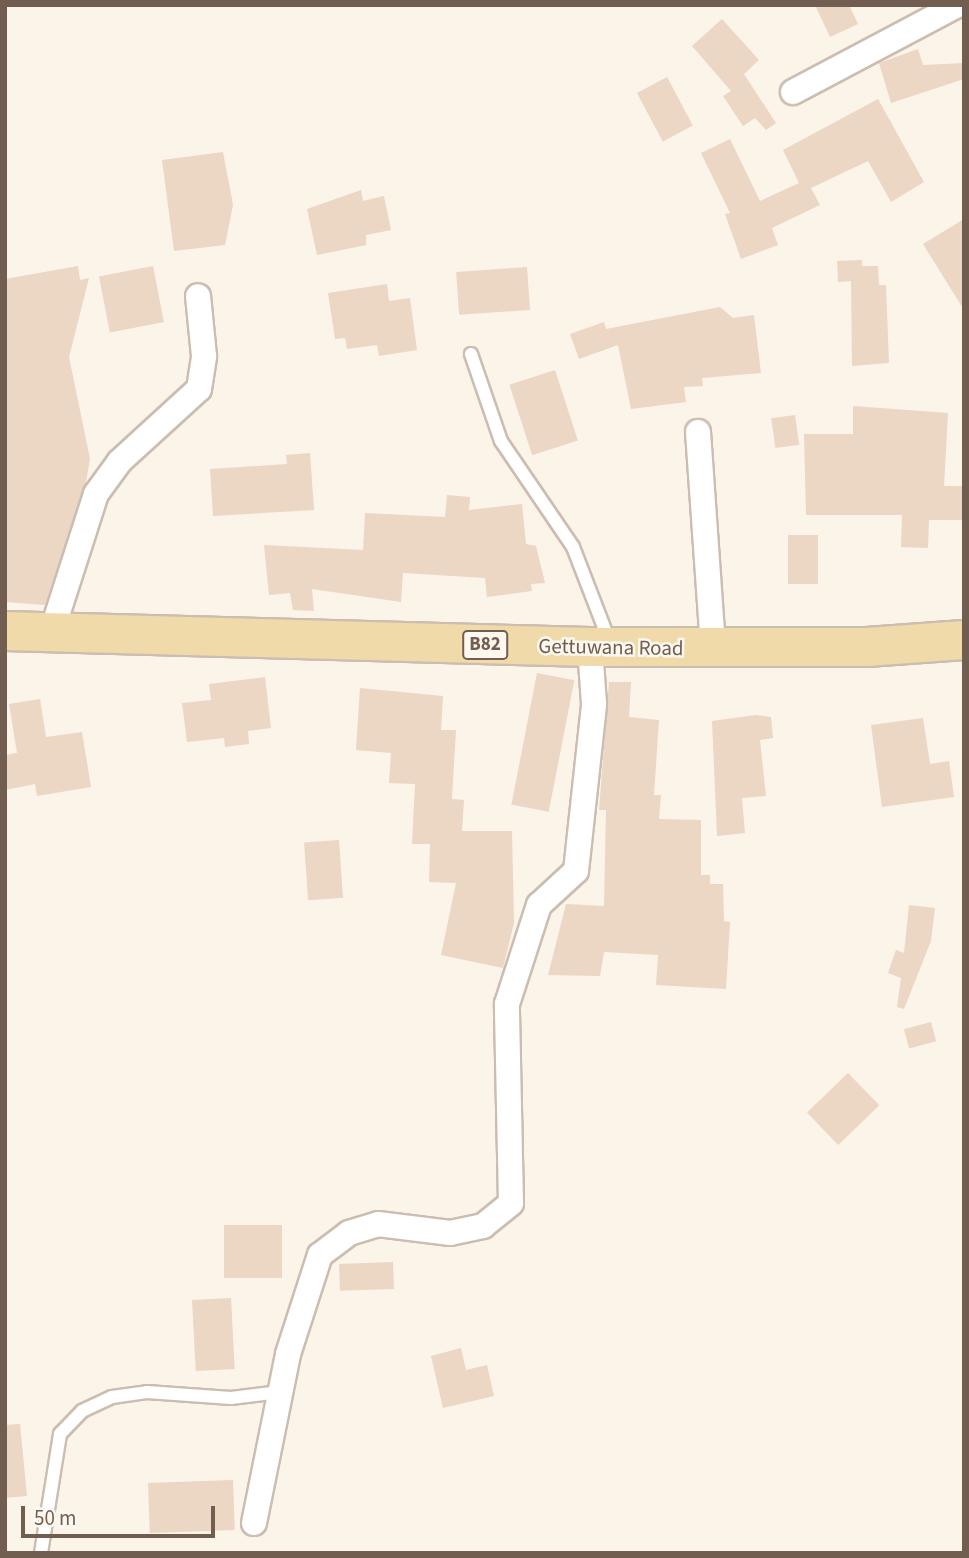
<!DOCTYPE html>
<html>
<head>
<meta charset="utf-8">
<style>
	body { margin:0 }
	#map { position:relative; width:969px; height:1558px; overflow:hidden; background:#faf4e9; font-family:"Source Sans 3",sans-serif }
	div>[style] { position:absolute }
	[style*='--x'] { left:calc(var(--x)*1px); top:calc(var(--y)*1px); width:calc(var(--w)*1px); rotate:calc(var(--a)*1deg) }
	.building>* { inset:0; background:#ecd6c4; transform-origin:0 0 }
	.roads { filter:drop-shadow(2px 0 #cbbdb0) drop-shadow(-2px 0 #cbbdb0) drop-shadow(0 2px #cbbdb0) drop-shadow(0 -2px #cbbdb0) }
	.service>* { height:12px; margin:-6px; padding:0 6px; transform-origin:6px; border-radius:6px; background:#fff }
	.minor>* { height:24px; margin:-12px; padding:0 12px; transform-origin:12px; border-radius:12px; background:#fff }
	.primary>* { height:38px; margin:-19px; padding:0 19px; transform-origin:19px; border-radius:19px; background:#f0daaa }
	span { translate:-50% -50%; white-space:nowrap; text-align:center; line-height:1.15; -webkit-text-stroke:5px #fdf8ef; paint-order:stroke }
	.shield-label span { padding:2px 5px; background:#fdf8ef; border:2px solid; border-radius:5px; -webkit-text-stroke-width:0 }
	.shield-label { font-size:19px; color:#715e50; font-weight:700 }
	.street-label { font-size:21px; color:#715e50 }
	.frame { position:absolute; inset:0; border:7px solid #715e50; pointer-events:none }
	.scale { position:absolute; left:21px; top:1506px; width:194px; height:32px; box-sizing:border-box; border:4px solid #715e50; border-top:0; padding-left:9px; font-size:21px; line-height:24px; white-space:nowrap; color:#715e50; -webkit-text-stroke:5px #fdf8ef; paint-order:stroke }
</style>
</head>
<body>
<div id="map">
	<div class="building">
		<i style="clip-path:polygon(815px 5px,849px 5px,858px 24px,830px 37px)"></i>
		<i style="clip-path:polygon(722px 19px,759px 60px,744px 74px,776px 123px,766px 130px,755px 118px,743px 126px,723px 96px,731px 91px,692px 46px)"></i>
		<i style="clip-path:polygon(918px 49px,923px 65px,964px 63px,964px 79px,891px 103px,879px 63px)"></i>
		<i style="left:667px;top:77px;width:55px;height:34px;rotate:62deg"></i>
		<i style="clip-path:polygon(878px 99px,924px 182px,891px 202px,868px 161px,811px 188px,820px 205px,772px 228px,778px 245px,741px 259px,725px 214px,730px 213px,701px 153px,730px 139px,760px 201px,799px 183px,783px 150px)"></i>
		<i style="clip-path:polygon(223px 152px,233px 205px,225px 245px,174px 251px,162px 160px)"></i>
		<i style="clip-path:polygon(361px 190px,363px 201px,384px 196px,391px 230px,366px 235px,366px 245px,317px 255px,307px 209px)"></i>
		<i style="clip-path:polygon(964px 219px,964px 310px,923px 244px)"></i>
		<i style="clip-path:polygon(862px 260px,862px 266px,878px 266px,879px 285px,886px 285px,889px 363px,852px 366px,851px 281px,838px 282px,837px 261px)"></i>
		<i style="clip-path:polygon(78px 266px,80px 280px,89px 278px,69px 357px,90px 459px,86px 482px,45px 605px,5px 602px,5px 279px)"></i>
		<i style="left:153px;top:266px;width:57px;height:55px;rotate:79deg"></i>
		<i style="left:527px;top:267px;width:43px;height:71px;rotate:86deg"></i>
		<i style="clip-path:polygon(387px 284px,389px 301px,410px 298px,417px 350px,379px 356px,377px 345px,347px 349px,345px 338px,335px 339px,328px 293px)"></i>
		<i style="clip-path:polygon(720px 307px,733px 318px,754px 315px,761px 373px,702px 378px,703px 386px,684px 387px,686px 402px,631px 409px,618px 345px,579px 359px,570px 334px,604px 322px,606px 329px)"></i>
		<i style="left:555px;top:370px;width:74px;height:48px;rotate:72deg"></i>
		<i style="clip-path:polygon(853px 406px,948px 413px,944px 486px,964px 486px,964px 520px,929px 520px,928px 548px,901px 547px,902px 515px,806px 515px,804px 434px,853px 434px)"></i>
		<i style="left:795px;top:415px;width:30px;height:24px;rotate:82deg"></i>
		<i style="clip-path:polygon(310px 453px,314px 510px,213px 516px,210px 469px,287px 464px,286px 455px)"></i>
		<i style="clip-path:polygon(447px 495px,470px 497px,469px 510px,522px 504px,526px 544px,536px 546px,545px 583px,531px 584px,532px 591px,487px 597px,485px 578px,403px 573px,401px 602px,312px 589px,314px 611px,293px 610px,290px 593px,269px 595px,264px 545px,363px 550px,365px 513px,445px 517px)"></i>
		<i style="left:788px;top:535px;width:30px;height:49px"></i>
		<i style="left:537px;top:673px;width:38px;height:134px;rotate:11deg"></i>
		<i style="clip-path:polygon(265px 677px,271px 728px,248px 731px,249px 744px,225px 747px,224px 738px,187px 742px,182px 703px,211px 700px,209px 684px)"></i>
		<i style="clip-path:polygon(609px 682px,631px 682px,629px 717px,659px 720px,654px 795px,661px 795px,659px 819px,701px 820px,701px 875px,710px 875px,710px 884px,723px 884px,724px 921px,730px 922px,726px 989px,656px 985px,658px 955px,604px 952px,600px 976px,548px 975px,566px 904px,604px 906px,606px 810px,599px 810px)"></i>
		<i style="clip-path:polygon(360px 688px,443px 696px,441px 730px,456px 730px,452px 799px,464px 800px,462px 831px,512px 831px,514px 923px,503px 968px,441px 955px,456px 883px,429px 882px,430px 844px,412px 844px,415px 784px,389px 783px,391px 753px,356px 750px)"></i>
		<i style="clip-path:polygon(40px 699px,46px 737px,82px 732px,91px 787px,37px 796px,35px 784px,5px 790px,5px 755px,17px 753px,9px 704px)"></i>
		<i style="clip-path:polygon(756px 715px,771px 717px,773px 738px,760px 740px,766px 796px,742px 798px,745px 833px,717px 836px,712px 721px)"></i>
		<i style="clip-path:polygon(923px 718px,930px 764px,949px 761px,954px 797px,882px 807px,871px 725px)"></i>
		<i style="left:339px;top:840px;width:58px;height:35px;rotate:86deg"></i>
		<i style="clip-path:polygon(909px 905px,935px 908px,931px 941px,904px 1009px,897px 1007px,901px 978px,888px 973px,896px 950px,904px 953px)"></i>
		<i style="left:931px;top:1022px;width:20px;height:28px;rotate:75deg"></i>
		<i style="left:848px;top:1073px;width:45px;height:57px;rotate:46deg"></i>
		<i style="left:224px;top:1225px;width:58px;height:53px"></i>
		<i style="left:393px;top:1262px;width:27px;height:54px;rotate:88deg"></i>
		<i style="left:231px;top:1298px;width:71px;height:39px;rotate:87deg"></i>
		<i style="clip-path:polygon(461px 1348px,466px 1370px,487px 1365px,494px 1396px,443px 1408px,431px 1356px)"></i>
		<i style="clip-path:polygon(20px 1424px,27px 1496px,5px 1498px,5px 1425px)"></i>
		<i style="left:233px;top:1480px;width:50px;height:85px;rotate:88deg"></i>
	</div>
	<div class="roads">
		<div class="service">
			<i style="--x:471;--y:354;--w:92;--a:71"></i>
			<i style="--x:501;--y:441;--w:128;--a:55.8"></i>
			<i style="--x:573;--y:547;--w:103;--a:68.9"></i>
			<i style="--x:41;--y:1553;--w:121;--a:-80.9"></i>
			<i style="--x:60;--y:1434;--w:32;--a:-46"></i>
			<i style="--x:82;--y:1411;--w:33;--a:-25"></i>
			<i style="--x:112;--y:1397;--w:35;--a:-8"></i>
			<i style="--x:147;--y:1392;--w:84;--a:4.1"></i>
			<i style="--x:231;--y:1398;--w:49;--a:-7"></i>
		</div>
		<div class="minor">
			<i style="--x:793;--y:92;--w:186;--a:-27.9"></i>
			<i style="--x:698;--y:432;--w:217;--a:86"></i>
			<i style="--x:52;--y:631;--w:144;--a:-72.2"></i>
			<i style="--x:96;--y:494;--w:39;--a:-54"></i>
			<i style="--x:119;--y:462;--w:108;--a:-42.4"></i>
			<i style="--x:199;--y:389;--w:33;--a:-81"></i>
			<i style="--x:204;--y:356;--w:60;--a:-95.7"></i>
			<i style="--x:254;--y:1523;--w:172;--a:-78.6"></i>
			<i style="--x:288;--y:1354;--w:104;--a:-72.1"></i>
			<i style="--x:320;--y:1255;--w:36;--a:-37"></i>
			<i style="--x:349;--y:1233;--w:30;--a:-17"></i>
			<i style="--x:378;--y:1224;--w:73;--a:7.1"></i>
			<i style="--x:450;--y:1233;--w:34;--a:-12"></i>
			<i style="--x:483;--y:1226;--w:36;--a:-39"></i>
			<i style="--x:511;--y:1203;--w:199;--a:-91.2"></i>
			<i style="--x:507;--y:1004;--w:104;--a:-72.1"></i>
			<i style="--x:539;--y:905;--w:50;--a:-42.6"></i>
			<i style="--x:576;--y:871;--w:168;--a:-83.8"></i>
			<i style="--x:594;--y:704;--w:57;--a:-94"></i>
		</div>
		<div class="primary">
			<i style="--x:5;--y:631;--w:585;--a:1.57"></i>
			<i style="--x:590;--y:647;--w:277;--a:0"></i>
			<i style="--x:867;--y:647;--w:97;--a:-4.1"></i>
		</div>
	</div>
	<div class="shield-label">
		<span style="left:485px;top:645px">B82</span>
	</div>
	<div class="street-label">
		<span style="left:611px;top:647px;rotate:1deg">Gettuwana Road</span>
	</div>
	<div class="frame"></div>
	<div class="scale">50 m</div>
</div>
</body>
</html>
